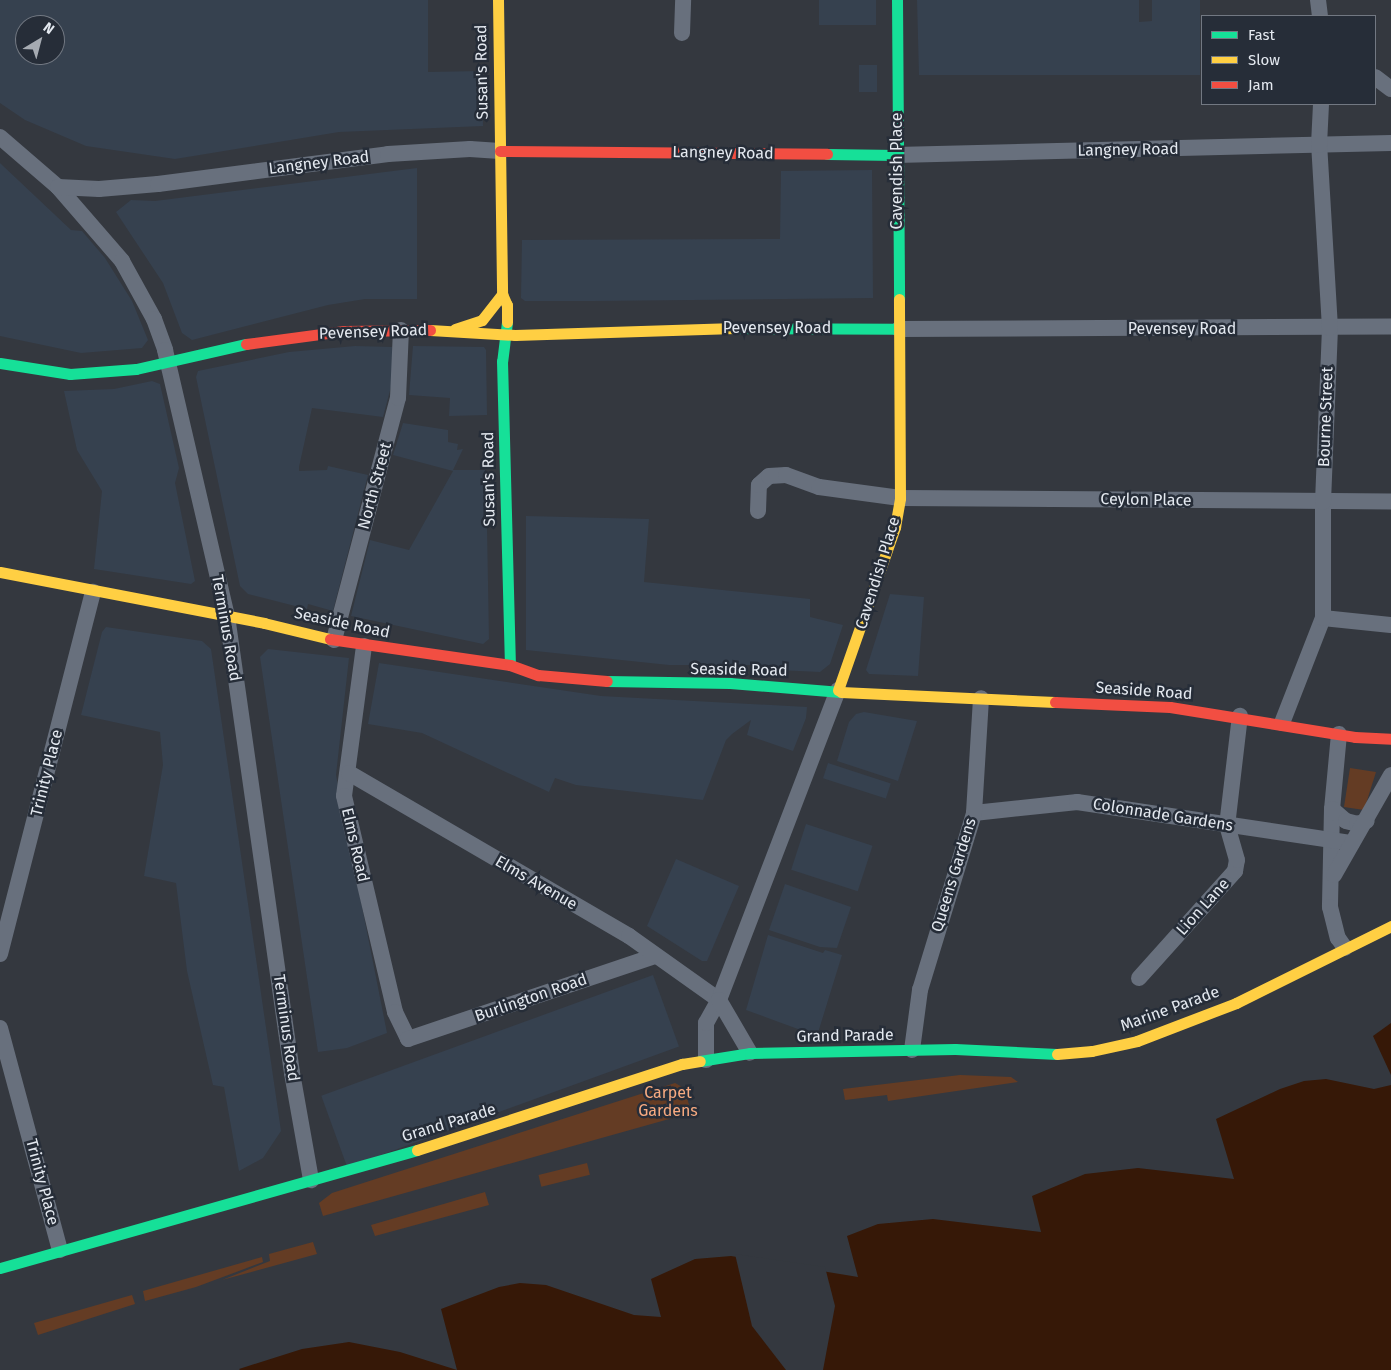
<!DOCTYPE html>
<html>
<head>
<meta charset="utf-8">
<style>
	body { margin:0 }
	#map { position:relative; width:1391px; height:1370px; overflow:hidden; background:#34383f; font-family:"Fira Sans",sans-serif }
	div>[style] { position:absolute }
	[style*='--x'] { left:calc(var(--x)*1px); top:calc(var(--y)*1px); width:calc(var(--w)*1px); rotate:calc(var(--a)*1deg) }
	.built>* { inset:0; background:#36414f; transform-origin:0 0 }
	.green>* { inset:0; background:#643c24; transform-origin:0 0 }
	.water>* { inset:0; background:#361807 }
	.pier>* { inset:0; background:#34383f }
	.street>* { height:16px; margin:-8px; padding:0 8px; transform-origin:8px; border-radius:8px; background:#68707d }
	.fast>* { height:11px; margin:-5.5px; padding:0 5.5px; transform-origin:5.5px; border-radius:5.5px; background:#16e098 }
	.slow>* { height:11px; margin:-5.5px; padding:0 5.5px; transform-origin:5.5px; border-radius:5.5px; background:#ffcf43 }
	.jam>* { height:11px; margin:-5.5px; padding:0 5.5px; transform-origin:5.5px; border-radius:5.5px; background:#f24e42 }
	span { translate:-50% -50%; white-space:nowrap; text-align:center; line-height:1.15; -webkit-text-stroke:5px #262d38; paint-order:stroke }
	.street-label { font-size:16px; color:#e4e9f0 }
	.park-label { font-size:16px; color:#f8ab81 }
	.legend { position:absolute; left:1201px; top:15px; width:175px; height:90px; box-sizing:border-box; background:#262d38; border:1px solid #727882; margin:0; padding:6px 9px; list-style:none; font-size:15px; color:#e4e9f0 }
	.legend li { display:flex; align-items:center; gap:10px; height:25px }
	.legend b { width:25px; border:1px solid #727882 }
	.north { position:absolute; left:15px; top:15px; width:50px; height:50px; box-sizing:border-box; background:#262d38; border:1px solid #727882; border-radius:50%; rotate:37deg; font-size:14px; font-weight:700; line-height:20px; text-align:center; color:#e4e9f0 }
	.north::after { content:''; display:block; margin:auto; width:18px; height:22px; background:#a6abb2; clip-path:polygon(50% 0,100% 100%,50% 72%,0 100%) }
</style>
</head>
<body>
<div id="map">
	<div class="built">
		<i style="clip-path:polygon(evenodd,0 0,428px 0,428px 72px,482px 71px,483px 126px,339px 132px,175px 159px,86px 146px,25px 120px,0 103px,0 0,25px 25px,55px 25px,55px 55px,25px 55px,25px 25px)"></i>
		<i style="left:819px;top:0;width:57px;height:25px"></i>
		<i style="clip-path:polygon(917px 0,1139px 0,1139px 22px,1152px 21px,1152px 0,1200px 0,1200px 75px,919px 75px)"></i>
		<i style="left:859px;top:65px;width:18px;height:27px"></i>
		<i style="clip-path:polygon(0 163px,71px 230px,82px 231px,105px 258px,132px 301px,148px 340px,142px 348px,81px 353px,0 336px)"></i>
		<i style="clip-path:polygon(417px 168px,417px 299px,365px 299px,328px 305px,192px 340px,182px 333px,163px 283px,116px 212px,131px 200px,155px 201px)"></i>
		<i style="clip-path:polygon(872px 170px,873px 298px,592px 301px,525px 301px,521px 298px,522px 240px,780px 239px,781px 171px)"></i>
		<i style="clip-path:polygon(355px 346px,392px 347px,392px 383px,383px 417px,312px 408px,299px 467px,299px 471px,327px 470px,328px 466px,368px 475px,333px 611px,308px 604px,307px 609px,248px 594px,240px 586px,196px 377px,198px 371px,289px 352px)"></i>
		<i style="clip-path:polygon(413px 346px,484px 347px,486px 350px,487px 415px,449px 416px,450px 398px,409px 395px)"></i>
		<i style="clip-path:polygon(152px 381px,160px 384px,179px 468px,175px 483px,195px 581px,191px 584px,94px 569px,102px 491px,77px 450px,64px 391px,114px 389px)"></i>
		<i style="clip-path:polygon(403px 423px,448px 430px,448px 442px,458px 444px,457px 450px,463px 449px,453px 470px,486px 470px,489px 639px,483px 644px,351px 616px,370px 540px,409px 550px,453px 471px,393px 455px)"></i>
		<i style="clip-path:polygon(526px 516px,649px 519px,644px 582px,810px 599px,810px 617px,843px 625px,830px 664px,820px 672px,758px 669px,758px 665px,669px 665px,526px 650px)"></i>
		<i style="clip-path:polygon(890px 594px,924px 597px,918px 676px,869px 674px,866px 670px)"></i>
		<i style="clip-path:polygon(106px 627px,202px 641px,211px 649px,281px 1131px,263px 1158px,239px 1171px,224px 1087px,213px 1085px,187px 971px,176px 883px,144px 876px,163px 765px,160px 732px,81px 715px,102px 632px)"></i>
		<i style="clip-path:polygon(268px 649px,349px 658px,336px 775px,387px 1033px,347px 1048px,318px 1052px,260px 657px)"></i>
		<i style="clip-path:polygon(379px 663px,601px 696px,807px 707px,806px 718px,793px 751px,747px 735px,751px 720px,732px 734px,726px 740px,703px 800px,576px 785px,555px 778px,549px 792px,422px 733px,368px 724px)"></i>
		<i style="clip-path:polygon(864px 712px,917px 721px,898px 781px,837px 761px,849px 722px,856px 714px)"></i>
		<i style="left:828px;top:763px;width:66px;height:16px;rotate:18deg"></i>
		<i style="left:806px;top:824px;width:70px;height:48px;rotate:18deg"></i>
		<i style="clip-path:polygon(676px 859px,739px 886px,707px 961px,702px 961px,647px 926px)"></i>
		<i style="clip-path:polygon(785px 884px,851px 907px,837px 948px,820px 947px,769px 930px)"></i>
		<i style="clip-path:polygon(768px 935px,823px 953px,825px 950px,842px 955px,817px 1036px,746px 1010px)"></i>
		<i style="left:653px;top:975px;width:76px;height:353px;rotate:70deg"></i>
	</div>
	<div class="green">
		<i style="clip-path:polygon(1350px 768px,1376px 772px,1364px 810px,1344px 807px)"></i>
		<i style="clip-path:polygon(960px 1075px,1011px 1077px,1018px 1082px,888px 1101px,887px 1095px,845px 1100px,843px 1089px)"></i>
		<i style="clip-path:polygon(675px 1083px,684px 1088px,690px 1108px,687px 1114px,323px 1216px,319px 1203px,332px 1193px)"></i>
		<i style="left:587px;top:1163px;width:12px;height:50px;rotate:76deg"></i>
		<i style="clip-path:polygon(485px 1192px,489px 1205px,375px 1236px,371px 1225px)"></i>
		<i style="clip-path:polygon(313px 1242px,317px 1254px,222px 1280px,270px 1261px,269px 1254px)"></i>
		<i style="clip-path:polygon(262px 1257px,263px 1262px,196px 1287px,145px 1301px,143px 1291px)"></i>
		<i style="clip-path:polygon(132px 1295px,135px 1304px,38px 1335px,34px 1323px)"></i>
	</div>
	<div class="water">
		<i style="clip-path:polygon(1391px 1023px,1391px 1075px,1373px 1036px)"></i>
		<i style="clip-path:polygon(1326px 1079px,1374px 1089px,1391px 1085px,1391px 1370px,240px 1370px,239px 1369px,302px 1349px,349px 1342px,400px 1352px,457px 1370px,441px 1309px,499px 1287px,520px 1283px,546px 1285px,634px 1315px,661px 1317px,651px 1279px,695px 1259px,731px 1256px,858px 1277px,847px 1236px,878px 1224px,933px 1219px,1041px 1232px,1032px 1196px,1085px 1174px,1138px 1168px,1234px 1179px,1216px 1119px,1280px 1089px,1304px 1081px)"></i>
	</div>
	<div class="pier">
		<i style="clip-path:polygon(735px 1254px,825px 1267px,835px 1306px,823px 1370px,786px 1370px,752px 1326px)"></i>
	</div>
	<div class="street">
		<i style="--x:1318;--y:0;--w:16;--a:83"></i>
		<i style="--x:682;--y:33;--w:33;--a:-88"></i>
		<i style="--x:1375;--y:77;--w:20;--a:37"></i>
		<i style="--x:0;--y:137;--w:77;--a:40.8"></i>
		<i style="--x:58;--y:187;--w:98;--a:49.1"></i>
		<i style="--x:122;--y:261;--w:66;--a:61.1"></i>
		<i style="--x:154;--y:319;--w:33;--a:70"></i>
		<i style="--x:165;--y:350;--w:273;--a:76.9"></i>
		<i style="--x:227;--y:616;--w:462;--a:81.9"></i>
		<i style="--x:292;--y:1073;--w:109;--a:79.9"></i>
		<i style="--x:896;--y:155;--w:495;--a:-1.4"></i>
		<i style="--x:58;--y:187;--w:41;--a:2.8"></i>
		<i style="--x:99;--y:189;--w:59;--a:-4.8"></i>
		<i style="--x:158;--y:184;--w:232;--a:-7.4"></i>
		<i style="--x:388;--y:154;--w:82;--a:-3.5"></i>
		<i style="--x:470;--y:149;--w:30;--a:4"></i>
		<i style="--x:899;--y:329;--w:492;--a:-0.3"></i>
		<i style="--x:758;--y:511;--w:26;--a:-88"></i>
		<i style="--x:759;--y:485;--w:13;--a:-42"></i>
		<i style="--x:769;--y:476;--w:17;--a:-3"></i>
		<i style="--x:786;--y:475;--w:35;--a:20"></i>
		<i style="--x:819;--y:487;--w:82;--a:7.7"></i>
		<i style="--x:900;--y:498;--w:491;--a:0.4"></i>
		<i style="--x:1323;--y:618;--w:68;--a:5.9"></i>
		<i style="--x:334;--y:640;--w:250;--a:-75.2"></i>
		<i style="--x:398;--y:398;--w:68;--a:-87.5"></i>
		<i style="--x:364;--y:646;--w:151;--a:97.6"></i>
		<i style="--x:344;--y:796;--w:222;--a:76.7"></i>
		<i style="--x:395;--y:1012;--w:30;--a:64"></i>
		<i style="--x:408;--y:1039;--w:260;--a:-18.6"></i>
		<i style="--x:1282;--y:723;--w:113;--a:-68.7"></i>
		<i style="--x:1323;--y:618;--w:116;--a:-90"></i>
		<i style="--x:1323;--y:502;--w:174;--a:-87.7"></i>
		<i style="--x:1330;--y:328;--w:183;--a:-93.4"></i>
		<i style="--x:1319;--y:145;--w:41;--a:-87.2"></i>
		<i style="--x:1339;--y:734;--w:75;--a:95.3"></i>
		<i style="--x:1332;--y:809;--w:98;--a:91.2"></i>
		<i style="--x:1330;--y:907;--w:32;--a:76"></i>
		<i style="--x:1338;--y:938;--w:12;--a:55"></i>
		<i style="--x:349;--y:773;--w:324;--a:30.2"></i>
		<i style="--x:629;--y:936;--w:110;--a:35.4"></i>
		<i style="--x:719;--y:1000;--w:332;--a:-69"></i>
		<i style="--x:1332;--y:809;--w:18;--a:41"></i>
		<i style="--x:1346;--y:821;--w:11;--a:15"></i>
		<i style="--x:1357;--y:824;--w:10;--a:-17"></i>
		<i style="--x:974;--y:813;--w:104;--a:-6.1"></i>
		<i style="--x:1077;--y:802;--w:278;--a:8.5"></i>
		<i style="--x:1334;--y:875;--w:115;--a:-60.3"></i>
		<i style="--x:0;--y:954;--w:374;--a:-75.6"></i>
		<i style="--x:1139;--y:978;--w:144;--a:-48.1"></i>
		<i style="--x:1235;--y:871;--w:11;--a:-80"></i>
		<i style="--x:1237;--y:860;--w:35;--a:-106"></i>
		<i style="--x:1227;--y:826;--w:111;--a:-83.3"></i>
		<i style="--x:0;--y:1028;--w:230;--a:74.9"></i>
		<i style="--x:912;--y:1050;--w:61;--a:-82.4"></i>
		<i style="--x:920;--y:990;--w:185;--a:-73"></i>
		<i style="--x:974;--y:813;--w:115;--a:-86.5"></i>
		<i style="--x:706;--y:1060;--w:37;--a:-90"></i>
		<i style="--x:706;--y:1023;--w:26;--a:-61"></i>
		<i style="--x:719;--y:1000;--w:61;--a:59.7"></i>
	</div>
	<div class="fast">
		<i style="--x:897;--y:0;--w:299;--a:89.6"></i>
		<i style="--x:827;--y:154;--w:69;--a:0.8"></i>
		<i style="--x:507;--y:322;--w:39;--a:97"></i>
		<i style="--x:502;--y:361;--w:304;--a:88.5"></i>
		<i style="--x:735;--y:328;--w:164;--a:0.3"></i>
		<i style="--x:0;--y:363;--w:71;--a:8.9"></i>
		<i style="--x:70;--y:374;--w:66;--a:-4.3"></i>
		<i style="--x:136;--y:369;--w:113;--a:-12.8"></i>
		<i style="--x:607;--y:681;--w:123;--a:0.9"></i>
		<i style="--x:730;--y:683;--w:111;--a:4.6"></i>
		<i style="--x:700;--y:1061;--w:51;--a:-9.1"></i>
		<i style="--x:750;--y:1053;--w:205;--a:-1.1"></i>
		<i style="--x:955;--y:1049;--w:102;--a:2.8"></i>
		<i style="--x:0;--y:1268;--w:433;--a:-15.8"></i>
	</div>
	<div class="slow">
		<i style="--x:498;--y:0;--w:294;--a:89.2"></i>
		<i style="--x:502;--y:294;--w:12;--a:66"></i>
		<i style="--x:507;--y:305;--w:17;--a:90"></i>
		<i style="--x:455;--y:329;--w:28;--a:-18"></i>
		<i style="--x:482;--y:320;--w:33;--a:-52"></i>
		<i style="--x:430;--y:330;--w:85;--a:3.4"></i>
		<i style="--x:515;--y:335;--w:220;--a:-1.8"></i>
		<i style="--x:0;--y:572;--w:269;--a:10.9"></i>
		<i style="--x:264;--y:623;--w:68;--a:13.6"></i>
		<i style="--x:838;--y:690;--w:173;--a:-70.7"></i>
		<i style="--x:895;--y:527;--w:29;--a:-80"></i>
		<i style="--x:900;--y:498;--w:199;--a:-90.3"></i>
		<i style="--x:841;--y:692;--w:214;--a:2.7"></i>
		<i style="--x:1057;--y:1054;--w:35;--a:-5"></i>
		<i style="--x:1092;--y:1051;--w:46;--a:-12.5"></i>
		<i style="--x:1137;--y:1041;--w:106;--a:-21"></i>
		<i style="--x:1236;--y:1003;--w:173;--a:-26.4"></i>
		<i style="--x:417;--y:1150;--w:279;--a:-18"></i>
		<i style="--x:682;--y:1064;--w:18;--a:-9"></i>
	</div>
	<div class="jam">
		<i style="--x:500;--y:151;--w:327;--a:0.5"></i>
		<i style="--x:246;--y:344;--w:99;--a:-7.6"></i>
		<i style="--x:344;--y:331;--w:86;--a:-0.7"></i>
		<i style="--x:330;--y:639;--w:182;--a:8.2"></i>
		<i style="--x:510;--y:665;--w:30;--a:20"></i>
		<i style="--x:538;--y:675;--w:69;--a:5"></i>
		<i style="--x:1055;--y:702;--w:115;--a:2.5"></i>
		<i style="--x:1170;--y:707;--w:187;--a:9.2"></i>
		<i style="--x:1355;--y:737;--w:36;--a:3"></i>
	</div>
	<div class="street-label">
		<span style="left:482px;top:72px;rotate:-91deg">Susan's Road</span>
		<span style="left:1128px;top:150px;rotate:-1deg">Langney Road</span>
		<span style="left:723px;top:153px;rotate:1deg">Langney Road</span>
		<span style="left:319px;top:163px;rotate:-7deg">Langney Road</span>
		<span style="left:897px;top:171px;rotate:-90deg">Cavendish Place</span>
		<span style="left:777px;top:328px">Pevensey Road</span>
		<span style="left:1182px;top:329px">Pevensey Road</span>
		<span style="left:373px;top:332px;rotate:-2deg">Pevensey Road</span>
		<span style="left:1326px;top:417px;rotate:-88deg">Bourne Street</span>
		<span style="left:489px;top:479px;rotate:-91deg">Susan's Road</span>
		<span style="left:375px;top:486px;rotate:-75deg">North Street</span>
		<span style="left:1146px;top:500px;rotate:1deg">Ceylon Place</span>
		<span style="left:878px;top:573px;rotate:-73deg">Cavendish Place</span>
		<span style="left:342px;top:623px;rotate:12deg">Seaside Road</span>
		<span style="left:226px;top:628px;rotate:80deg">Terminus Road</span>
		<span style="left:739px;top:670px;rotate:1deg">Seaside Road</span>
		<span style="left:1144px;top:691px;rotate:4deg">Seaside Road</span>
		<span style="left:47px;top:773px;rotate:-76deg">Trinity Place</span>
		<span style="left:1163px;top:815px;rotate:9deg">Colonnade Gardens</span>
		<span style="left:355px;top:845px;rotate:77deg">Elms Road</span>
		<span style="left:954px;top:875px;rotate:-73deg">Queens Gardens</span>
		<span style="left:536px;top:883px;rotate:30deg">Elms Avenue</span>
		<span style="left:1203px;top:907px;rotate:-48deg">Lion Lane</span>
		<span style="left:531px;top:998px;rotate:-19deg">Burlington Road</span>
		<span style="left:1170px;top:1009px;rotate:-20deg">Marine Parade</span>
		<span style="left:286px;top:1028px;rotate:82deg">Terminus Road</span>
		<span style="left:845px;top:1036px;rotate:-1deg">Grand Parade</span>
		<span style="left:449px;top:1123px;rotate:-17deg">Grand Parade</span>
		<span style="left:42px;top:1182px;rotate:75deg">Trinity Place</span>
	</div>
	<div class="park-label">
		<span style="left:668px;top:1102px">Carpet<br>Gardens</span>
	</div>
	<ul class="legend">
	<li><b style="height:6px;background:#16e098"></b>Fast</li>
	<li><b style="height:6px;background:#ffcf43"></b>Slow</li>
	<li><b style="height:6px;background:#f24e42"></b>Jam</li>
	</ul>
	<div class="north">N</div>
</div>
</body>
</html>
